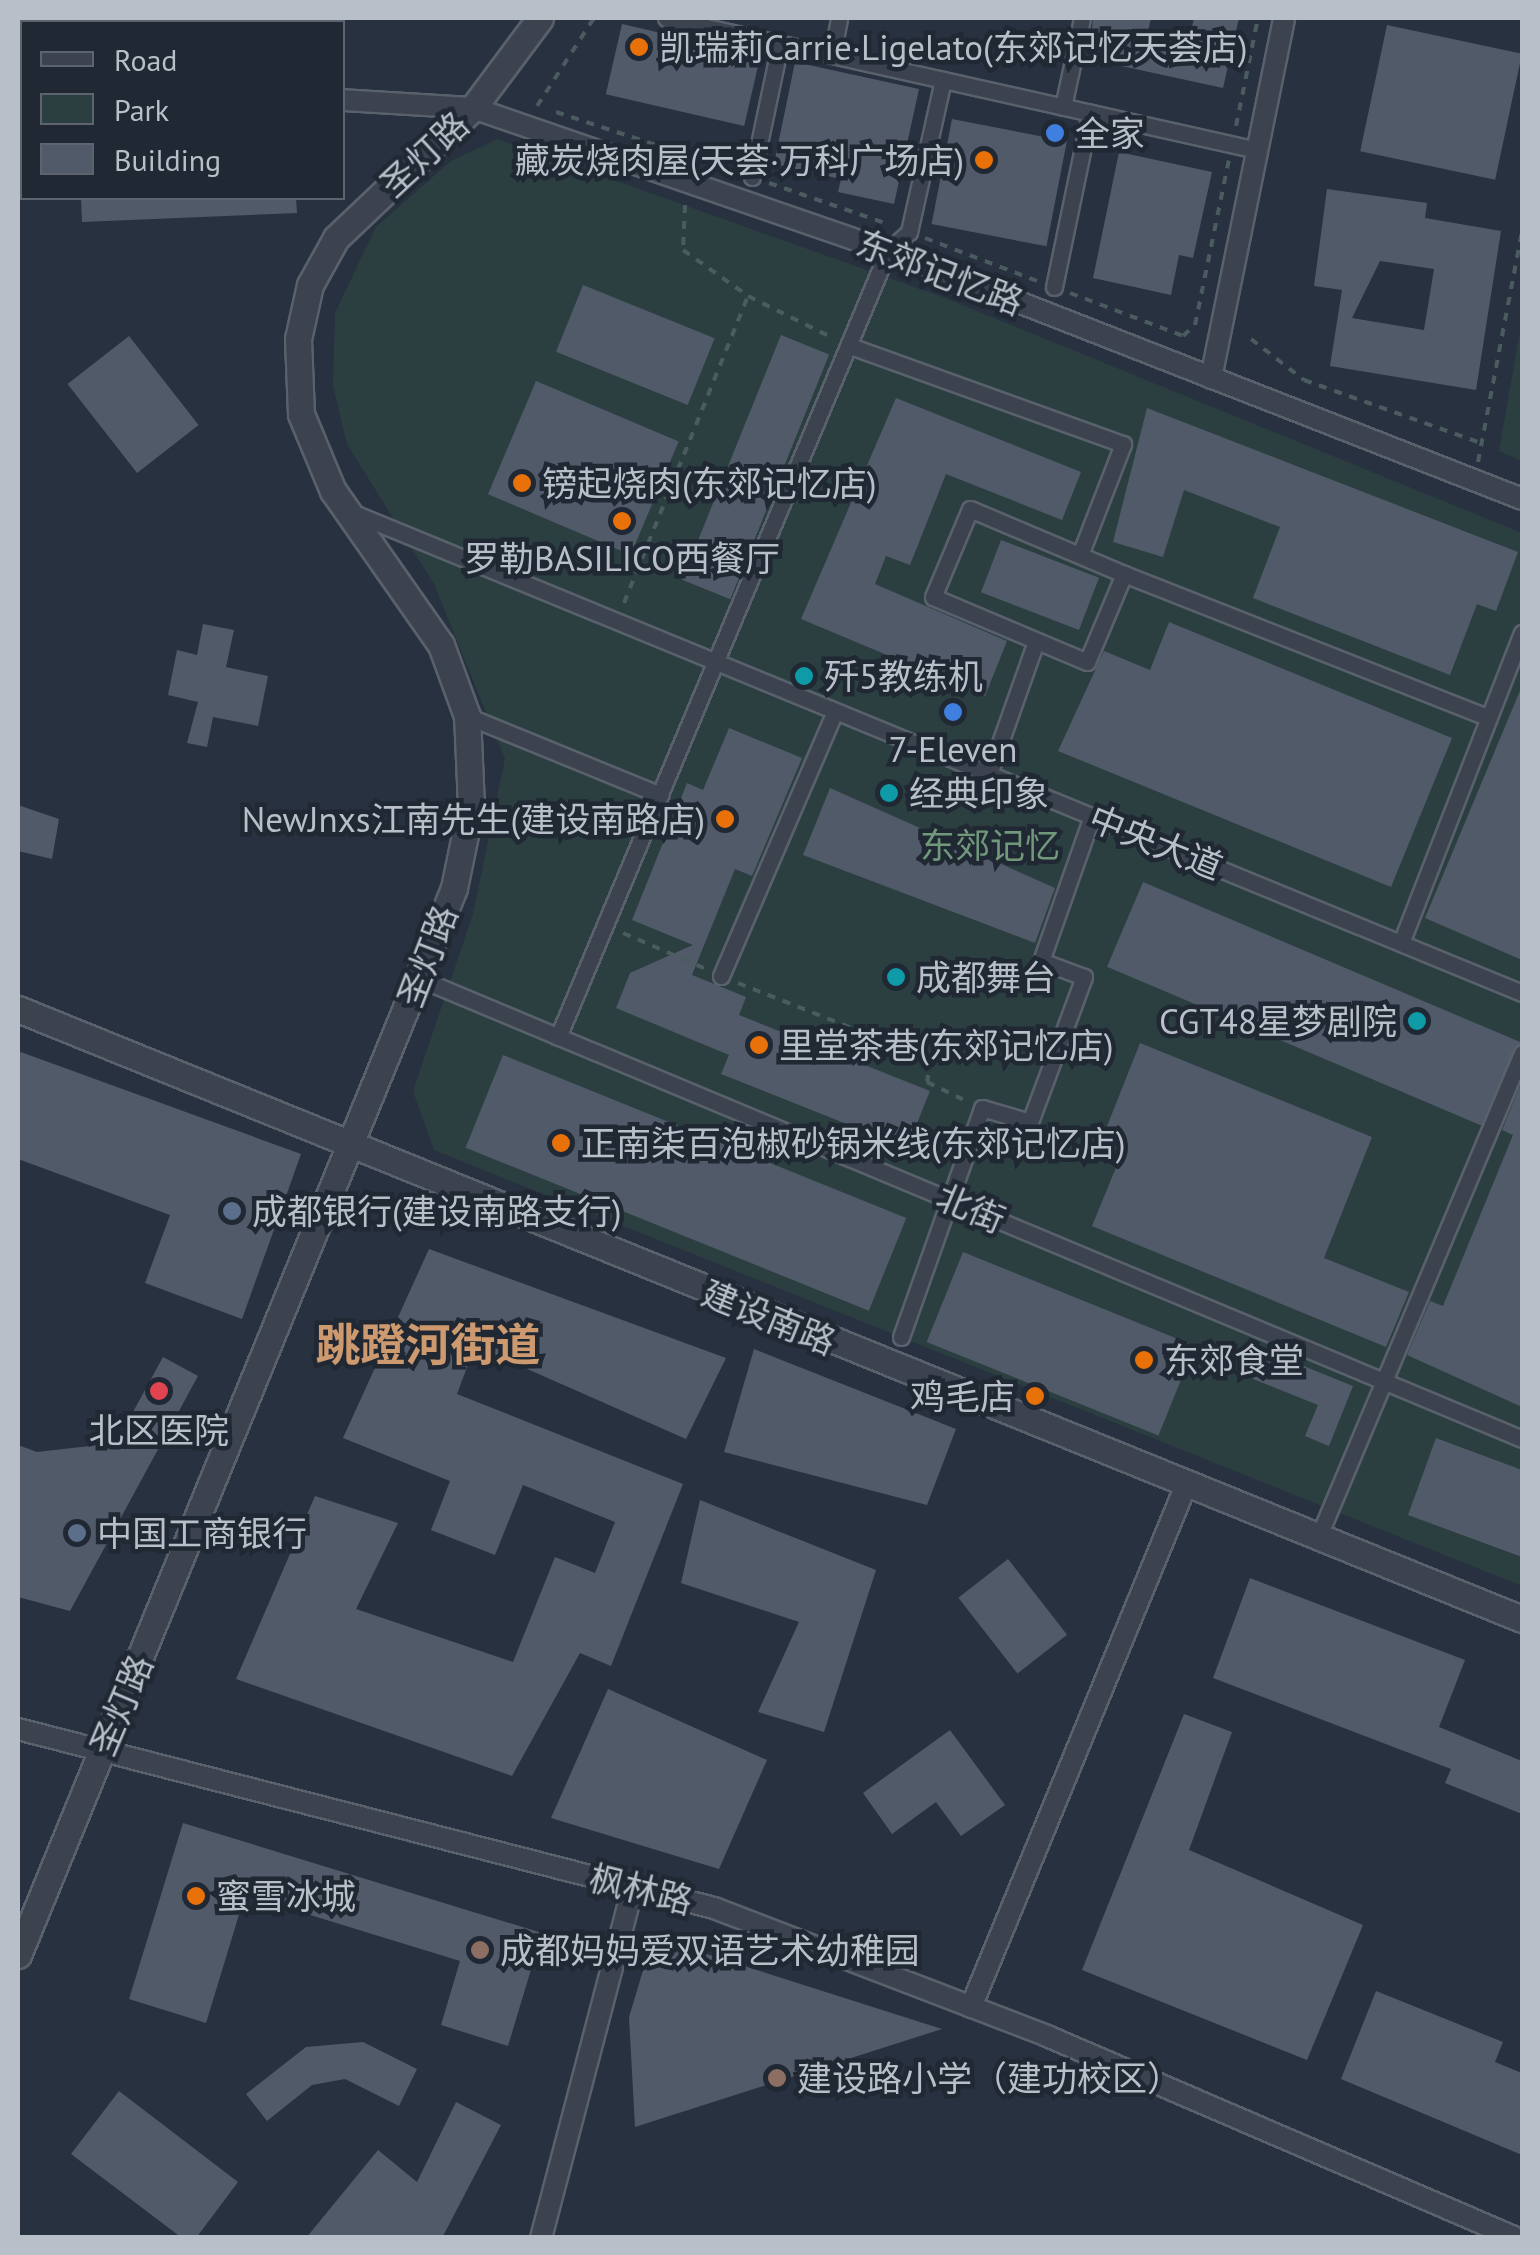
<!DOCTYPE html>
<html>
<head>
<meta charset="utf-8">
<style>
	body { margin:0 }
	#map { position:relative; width:1540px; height:2255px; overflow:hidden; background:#28313f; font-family:"PT Sans","Noto Sans SC",sans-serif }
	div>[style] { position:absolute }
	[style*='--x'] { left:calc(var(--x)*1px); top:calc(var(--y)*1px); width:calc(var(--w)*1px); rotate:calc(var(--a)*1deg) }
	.green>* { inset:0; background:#2b3f41 }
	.building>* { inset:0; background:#515a69; transform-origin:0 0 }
	.path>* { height:4px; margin-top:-2px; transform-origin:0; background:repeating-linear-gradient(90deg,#4a5c5f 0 8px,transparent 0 16px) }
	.roads { filter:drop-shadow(2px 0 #59616c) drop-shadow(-2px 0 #59616c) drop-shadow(0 2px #59616c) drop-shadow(0 -2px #59616c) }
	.pedestrian>* { height:15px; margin:-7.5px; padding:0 7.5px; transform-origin:7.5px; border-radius:7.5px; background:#3c434f }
	.minor>* { height:20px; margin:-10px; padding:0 10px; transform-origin:10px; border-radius:10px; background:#3c434f }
	.tertiary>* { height:25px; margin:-12.5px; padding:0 12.5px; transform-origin:12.5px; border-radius:12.5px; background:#3c434f }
	.dots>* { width:28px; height:28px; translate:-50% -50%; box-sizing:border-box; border:5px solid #202834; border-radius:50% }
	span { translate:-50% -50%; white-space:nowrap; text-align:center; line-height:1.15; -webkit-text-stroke:9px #202834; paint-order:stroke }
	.poi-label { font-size:35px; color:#b8bfc9 }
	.left { translate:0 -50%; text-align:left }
	.right { translate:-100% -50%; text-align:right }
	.street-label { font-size:35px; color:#b8bfc9 }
	.park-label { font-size:35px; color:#71987b }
	.district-label { font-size:45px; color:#cd996f; font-weight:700 }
	.frame { position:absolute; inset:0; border:20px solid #b8bfc9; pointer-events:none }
	.legend { position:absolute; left:20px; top:20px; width:325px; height:180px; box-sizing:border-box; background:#202834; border:2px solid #5d6470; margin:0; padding:12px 18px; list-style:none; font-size:30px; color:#b8bfc9 }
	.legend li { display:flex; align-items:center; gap:20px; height:50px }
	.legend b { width:50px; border:2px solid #5d6470 }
</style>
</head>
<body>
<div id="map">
	<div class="green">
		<i style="clip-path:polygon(498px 139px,940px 296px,1522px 533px,1522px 1586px,434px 1150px,413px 1091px,473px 914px,505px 759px,434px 584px,347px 444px,333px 386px,335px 313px,376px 227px,451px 161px)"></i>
		<i style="clip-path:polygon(1522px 320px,1522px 461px,1499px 451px)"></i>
	</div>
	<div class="building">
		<i style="clip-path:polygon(1093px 18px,1151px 18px,1148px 32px,1189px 41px,1194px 18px,1239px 18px,1223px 88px,1089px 59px)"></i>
		<i style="left:622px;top:24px;width:142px;height:72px;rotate:13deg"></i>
		<i style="left:1387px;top:25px;width:138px;height:129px;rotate:12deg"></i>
		<i style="clip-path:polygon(795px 62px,919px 89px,894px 204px,838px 192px,841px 179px,774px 164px)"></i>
		<i style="left:952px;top:119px;width:117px;height:107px;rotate:11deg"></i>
		<i style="clip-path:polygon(1119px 152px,1212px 172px,1193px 258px,1179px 255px,1171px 295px,1093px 278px)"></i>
		<i style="clip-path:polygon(evenodd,1327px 189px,1427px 203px,1425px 218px,1501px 231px,1476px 390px,1330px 366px,1342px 290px,1314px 286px,1327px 189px,1380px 261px,1434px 269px,1424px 330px,1352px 318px,1380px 261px)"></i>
		<i style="clip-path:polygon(81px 198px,296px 198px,297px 213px,82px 222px)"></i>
		<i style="left:583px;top:285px;width:142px;height:72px;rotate:22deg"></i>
		<i style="left:781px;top:335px;width:52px;height:264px;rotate:22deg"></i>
		<i style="left:129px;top:336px;width:113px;height:78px;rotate:52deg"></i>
		<i style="left:536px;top:381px;width:155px;height:123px;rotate:23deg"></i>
		<i style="clip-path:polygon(896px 398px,1081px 472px,1062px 520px,946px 474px,910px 565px,886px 556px,875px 584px,1007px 641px,985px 696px,801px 619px)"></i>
		<i style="clip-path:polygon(1147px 408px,1518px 552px,1496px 611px,1477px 604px,1450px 675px,1253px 598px,1280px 527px,1184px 490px,1163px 557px,1113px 542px)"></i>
		<i style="left:1001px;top:540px;width:105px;height:56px;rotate:21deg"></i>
		<i style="clip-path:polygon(1169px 622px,1452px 738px,1391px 887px,1058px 751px,1104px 651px,1150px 670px)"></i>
		<i style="clip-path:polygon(203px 624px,234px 630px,226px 667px,268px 676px,258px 726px,213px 717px,207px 747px,187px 743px,198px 702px,168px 695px,177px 650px,197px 655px)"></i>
		<i style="clip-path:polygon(1522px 686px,1522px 960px,1425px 918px)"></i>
		<i style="clip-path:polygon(729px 728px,802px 758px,752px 876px,735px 869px,692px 975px,746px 997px,739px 1015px,930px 1091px,907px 1148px,721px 1074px,729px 1055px,616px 1008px,630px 973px,693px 945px,632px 920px,687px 783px,703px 790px)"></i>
		<i style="clip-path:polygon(830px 788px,1055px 888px,1035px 943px,803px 855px)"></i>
		<i style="clip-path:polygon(18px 805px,59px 819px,52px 859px,18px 851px)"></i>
		<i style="left:1143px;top:882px;width:411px;height:92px;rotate:23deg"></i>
		<i style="clip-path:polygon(1140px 1043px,1372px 1137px,1324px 1258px,1409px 1292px,1386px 1347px,1092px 1226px,1122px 1153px,1100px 1144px)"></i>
		<i style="clip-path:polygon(18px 1051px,301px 1154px,242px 1319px,145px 1283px,170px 1215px,18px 1159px)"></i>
		<i style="left:503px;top:1055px;width:435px;height:100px;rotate:22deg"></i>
		<i style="clip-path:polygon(1522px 1081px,1522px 1407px,1407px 1355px,1430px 1301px,1443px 1306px,1513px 1135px,1502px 1130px)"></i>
		<i style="clip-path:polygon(429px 1249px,726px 1358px,686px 1439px,475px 1346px,457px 1394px,683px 1484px,611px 1666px,580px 1653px,512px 1776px,236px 1679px,315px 1496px,398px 1523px,356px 1609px,513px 1662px,555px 1557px,595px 1573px,615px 1522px,523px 1485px,495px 1555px,431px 1530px,450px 1481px,343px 1438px)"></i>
		<i style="left:963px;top:1252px;width:250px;height:97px;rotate:22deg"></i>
		<i style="clip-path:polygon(754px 1349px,956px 1429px,927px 1505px,724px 1452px)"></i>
		<i style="clip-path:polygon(1264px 1350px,1353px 1386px,1329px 1446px,1305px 1436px,1318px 1405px,1253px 1379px)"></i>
		<i style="clip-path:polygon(163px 1357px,198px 1376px,70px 1611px,18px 1597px,18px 1445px,37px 1452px,116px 1443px)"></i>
		<i style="clip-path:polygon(1436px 1438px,1522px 1470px,1522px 1557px,1408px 1515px)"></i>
		<i style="clip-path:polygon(700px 1500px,876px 1570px,824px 1732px,758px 1712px,799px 1622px,681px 1583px)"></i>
		<i style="left:1008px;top:1559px;width:96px;height:63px;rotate:52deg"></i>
		<i style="clip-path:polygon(1250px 1578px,1465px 1660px,1439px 1727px,1522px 1761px,1522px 1814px,1445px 1783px,1451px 1769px,1213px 1678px)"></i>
		<i style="clip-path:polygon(608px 1689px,767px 1760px,719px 1869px,551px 1818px)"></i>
		<i style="clip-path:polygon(1184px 1714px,1232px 1732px,1189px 1850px,1363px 1925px,1307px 2060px,1082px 1970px)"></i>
		<i style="clip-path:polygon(950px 1730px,1005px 1805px,961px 1836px,936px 1802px,892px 1834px,863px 1793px)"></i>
		<i style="clip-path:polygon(183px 1823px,542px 1933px,508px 2046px,441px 2025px,460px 1961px,245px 1895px,206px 2023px,129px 1999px)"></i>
		<i style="clip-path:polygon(653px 1937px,942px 2029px,635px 2127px,629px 2017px)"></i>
		<i style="clip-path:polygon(1376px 1991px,1503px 2042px,1495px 2062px,1522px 2073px,1522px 2155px,1341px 2079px)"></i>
		<i style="clip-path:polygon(363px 2042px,417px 2069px,399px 2106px,345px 2079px,312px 2085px,267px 2121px,246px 2094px,306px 2047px)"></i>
		<i style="clip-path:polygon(119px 2091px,238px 2182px,196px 2238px,182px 2238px,71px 2154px)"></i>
		<i style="clip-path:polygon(456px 2102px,501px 2125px,442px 2238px,306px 2238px,378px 2150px,417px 2182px)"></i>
	</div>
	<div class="path">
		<i style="--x:537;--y:106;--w:105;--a:-57.1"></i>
		<i style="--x:556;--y:112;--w:191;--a:18.3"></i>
		<i style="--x:1236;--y:126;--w:110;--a:-78.5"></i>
		<i style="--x:769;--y:183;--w:126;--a:19"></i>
		<i style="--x:685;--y:205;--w:45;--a:92.5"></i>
		<i style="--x:683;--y:250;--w:80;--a:35.3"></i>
		<i style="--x:925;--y:238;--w:120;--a:21"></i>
		<i style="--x:1070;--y:293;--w:121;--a:20.8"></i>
		<i style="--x:1183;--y:336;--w:16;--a:-43"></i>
		<i style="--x:1195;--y:325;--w:168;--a:-78.4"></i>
		<i style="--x:1251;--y:339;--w:67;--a:37.7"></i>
		<i style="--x:1304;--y:380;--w:188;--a:19.6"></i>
		<i style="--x:1478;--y:462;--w:235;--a:-79.2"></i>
		<i style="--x:624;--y:603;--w:331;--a:-68"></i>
		<i style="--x:748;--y:296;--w:95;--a:26.3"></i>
		<i style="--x:623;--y:933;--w:90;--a:23.4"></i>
		<i style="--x:738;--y:983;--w:206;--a:21.6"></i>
		<i style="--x:930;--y:1059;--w:23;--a:97"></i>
		<i style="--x:927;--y:1082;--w:41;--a:25.9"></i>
	</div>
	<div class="roads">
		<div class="pedestrian">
			<i style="--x:666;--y:18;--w:606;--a:12.59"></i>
			<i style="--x:832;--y:55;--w:38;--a:-79"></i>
			<i style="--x:1063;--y:107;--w:91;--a:-77.9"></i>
			<i style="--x:752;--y:177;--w:136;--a:-78.1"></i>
			<i style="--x:1054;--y:287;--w:178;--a:-78.3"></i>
			<i style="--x:853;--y:347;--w:287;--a:19.8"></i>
			<i style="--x:1123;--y:444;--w:119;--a:111.2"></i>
			<i style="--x:970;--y:509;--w:167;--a:22.9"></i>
			<i style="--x:1124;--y:574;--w:95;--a:112.8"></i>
			<i style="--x:1087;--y:662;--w:167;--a:-157.1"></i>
			<i style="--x:933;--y:597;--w:95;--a:-67.2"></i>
			<i style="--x:351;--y:512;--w:1266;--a:22.33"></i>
			<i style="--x:1124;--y:574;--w:392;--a:21.5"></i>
			<i style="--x:467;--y:716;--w:209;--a:22.2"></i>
			<i style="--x:989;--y:774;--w:141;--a:-70.5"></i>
			<i style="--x:1401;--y:943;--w:333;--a:-68.7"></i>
			<i style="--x:721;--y:976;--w:288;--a:-66.7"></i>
			<i style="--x:418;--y:978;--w:1196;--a:22.66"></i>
			<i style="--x:558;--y:1037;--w:852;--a:-67.23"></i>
			<i style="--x:888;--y:251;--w:28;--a:-42"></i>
			<i style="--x:909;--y:232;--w:156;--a:-77.4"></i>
			<i style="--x:901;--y:1337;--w:243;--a:-70.5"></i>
			<i style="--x:982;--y:1108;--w:50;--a:16.3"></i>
			<i style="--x:1030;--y:1122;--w:155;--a:-69.6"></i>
			<i style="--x:1084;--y:977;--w:46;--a:-159.6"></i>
			<i style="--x:1041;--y:961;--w:154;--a:-70.6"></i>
			<i style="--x:1318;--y:1538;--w:526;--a:-67.19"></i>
		</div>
		<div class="minor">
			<i style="--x:18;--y:74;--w:4;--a:14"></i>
			<i style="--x:342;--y:100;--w:131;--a:3.5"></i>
			<i style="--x:473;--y:108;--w:439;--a:19"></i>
			<i style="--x:888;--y:251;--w:681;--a:21.36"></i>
			<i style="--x:1211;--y:378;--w:367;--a:-78.5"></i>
			<i style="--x:18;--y:1729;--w:719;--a:14.42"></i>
			<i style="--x:714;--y:1908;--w:357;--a:21"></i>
			<i style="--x:1047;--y:2036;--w:511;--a:23.3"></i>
			<i style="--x:971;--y:2007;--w:565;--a:-67.61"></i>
			<i style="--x:541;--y:2238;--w:363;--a:-75.3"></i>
		</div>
		<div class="tertiary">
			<i style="--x:18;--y:1009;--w:1623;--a:22.08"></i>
			<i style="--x:18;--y:1955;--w:1056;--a:-67.73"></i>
			<i style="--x:418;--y:978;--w:97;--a:-68.2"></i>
			<i style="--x:454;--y:888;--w:84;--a:-78.3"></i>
			<i style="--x:471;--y:806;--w:90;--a:-92.5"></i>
			<i style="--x:467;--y:716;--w:76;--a:-110.1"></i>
			<i style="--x:441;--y:645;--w:188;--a:-125"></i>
			<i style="--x:333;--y:491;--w:83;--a:-112.6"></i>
			<i style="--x:301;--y:414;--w:75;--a:-92.3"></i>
			<i style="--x:298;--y:339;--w:55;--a:-77.5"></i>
			<i style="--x:310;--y:285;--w:54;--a:-61"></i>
			<i style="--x:336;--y:238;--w:189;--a:-43.5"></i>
			<i style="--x:473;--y:108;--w:112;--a:-53.3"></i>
		</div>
	</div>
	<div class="dots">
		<i style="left:639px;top:47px;background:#e8710a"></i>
		<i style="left:1055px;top:133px;background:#3f7fe0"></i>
		<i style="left:984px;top:160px;background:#e8710a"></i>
		<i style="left:522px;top:483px;background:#e8710a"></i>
		<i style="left:622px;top:521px;background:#e8710a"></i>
		<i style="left:804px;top:676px;background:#0f9aa8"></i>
		<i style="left:953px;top:712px;background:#3f7fe0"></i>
		<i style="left:889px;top:793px;background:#0f9aa8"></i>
		<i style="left:725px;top:819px;background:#e8710a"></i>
		<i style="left:896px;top:977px;background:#0f9aa8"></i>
		<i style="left:1417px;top:1021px;background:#0f9aa8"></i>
		<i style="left:759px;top:1045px;background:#e8710a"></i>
		<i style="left:561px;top:1143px;background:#e8710a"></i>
		<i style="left:232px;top:1211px;background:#5c6f8a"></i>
		<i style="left:1144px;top:1360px;background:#e8710a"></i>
		<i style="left:159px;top:1391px;background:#e0444e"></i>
		<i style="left:1035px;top:1396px;background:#e8710a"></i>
		<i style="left:77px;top:1533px;background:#5c6f8a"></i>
		<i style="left:196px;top:1896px;background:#e8710a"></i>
		<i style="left:480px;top:1950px;background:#8d6e63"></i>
		<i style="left:777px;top:2078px;background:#8d6e63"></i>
	</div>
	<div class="poi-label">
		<span class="left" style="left:659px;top:47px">凯瑞莉Carrie·Ligelato(东郊记忆天荟店)</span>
		<span class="left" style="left:1075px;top:133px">全家</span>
		<span class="right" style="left:964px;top:160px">藏炭烧肉屋(天荟·万科广场店)</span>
		<span class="left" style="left:542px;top:483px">镑起烧肉(东郊记忆店)</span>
		<span style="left:622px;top:558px">罗勒BASILICO西餐厅</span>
		<span class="left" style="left:824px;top:676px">歼5教练机</span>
		<span style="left:953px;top:749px">7-Eleven</span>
		<span class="left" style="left:909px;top:793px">经典印象</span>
		<span class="right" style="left:705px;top:819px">NewJnxs江南先生(建设南路店)</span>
		<span class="left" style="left:916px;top:977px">成都舞台</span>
		<span class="right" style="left:1397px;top:1021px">CGT48星梦剧院</span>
		<span class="left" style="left:779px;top:1045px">里堂茶巷(东郊记忆店)</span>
		<span class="left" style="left:581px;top:1143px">正南柒百泡椒砂锅米线(东郊记忆店)</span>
		<span class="left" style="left:252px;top:1211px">成都银行(建设南路支行)</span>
		<span class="left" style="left:1164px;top:1360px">东郊食堂</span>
		<span class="right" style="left:1015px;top:1396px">鸡毛店</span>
		<span style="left:159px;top:1430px">北区医院</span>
		<span class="left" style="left:97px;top:1533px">中国工商银行</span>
		<span class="left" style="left:216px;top:1896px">蜜雪冰城</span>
		<span class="left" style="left:500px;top:1950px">成都妈妈爱双语艺术幼稚园</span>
		<span class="left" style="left:797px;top:2078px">建设路小学（建功校区）</span>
	</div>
	<div class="street-label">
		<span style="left:424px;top:154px;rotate:-43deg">圣灯路</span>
		<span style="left:940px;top:272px;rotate:21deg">东郊记忆路</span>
		<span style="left:1156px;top:842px;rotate:22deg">中央大道</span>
		<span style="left:427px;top:956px;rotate:-69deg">圣灯路</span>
		<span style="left:971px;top:1208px;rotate:23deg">北街</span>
		<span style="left:769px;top:1317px;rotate:22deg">建设南路</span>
		<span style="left:121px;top:1705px;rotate:-67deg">圣灯路</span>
		<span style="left:641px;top:1889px;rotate:14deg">枫林路</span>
	</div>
	<div class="park-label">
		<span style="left:990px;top:845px">东郊记忆</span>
	</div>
	<div class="district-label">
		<span style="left:428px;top:1345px">跳蹬河街道</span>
	</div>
	<div class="frame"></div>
	<ul class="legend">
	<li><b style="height:12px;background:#3c434f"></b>Road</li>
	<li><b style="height:28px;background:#2b3f41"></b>Park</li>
	<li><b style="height:28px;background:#515a69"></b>Building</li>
	</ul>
</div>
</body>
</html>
